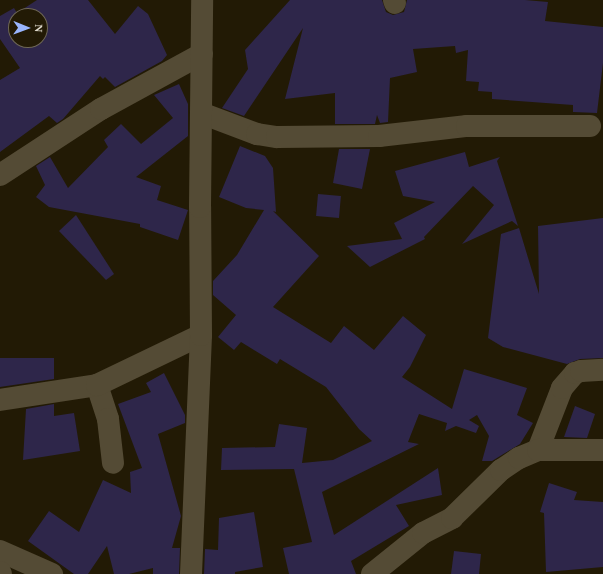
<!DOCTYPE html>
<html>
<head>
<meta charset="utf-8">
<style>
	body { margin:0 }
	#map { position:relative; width:603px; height:574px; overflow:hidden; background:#221a05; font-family:"Times New Roman",serif }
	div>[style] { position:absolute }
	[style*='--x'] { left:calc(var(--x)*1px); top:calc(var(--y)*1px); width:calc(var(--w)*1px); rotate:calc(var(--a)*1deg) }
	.building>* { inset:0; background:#2e264a; transform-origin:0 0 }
	.minor>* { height:22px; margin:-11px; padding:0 11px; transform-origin:11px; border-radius:11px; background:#544b35 }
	span { translate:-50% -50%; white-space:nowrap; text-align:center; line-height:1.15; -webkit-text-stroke:3px #221a05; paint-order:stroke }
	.north { position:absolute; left:8px; top:8px; width:40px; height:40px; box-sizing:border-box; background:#221a05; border:1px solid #6e6755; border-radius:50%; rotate:91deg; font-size:11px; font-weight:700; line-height:16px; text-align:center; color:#e0dbce }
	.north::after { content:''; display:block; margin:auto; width:14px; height:18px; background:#99b5fd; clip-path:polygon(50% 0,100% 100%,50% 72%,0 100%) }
</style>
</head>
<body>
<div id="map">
	<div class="building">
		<i style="clip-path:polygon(evenodd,37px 0,88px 0,115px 34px,138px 6px,148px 14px,167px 55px,162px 61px,115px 87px,105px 77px,103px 79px,100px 76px,63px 119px,57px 123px,49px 116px,0 152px,0 80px,20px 68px,0 39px,0 16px,14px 8px,17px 13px,37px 0,16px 16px,40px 16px,40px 40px,16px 40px,16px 16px)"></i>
		<i style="clip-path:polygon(290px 0,382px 0,386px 12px,393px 15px,404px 12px,407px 0,525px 0,548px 2px,545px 21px,603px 27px,603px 63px,597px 113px,573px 112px,573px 105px,492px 99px,492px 92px,478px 91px,479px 82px,466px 81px,468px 50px,456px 53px,455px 46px,413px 49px,417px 72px,390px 78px,388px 122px,380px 123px,377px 115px,375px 124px,335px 124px,335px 93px,285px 99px,303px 28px,244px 116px,222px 108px,248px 69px,245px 50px)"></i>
		<i style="clip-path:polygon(179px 84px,188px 104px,188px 136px,136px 177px,161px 186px,157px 200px,188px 210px,178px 240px,140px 227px,140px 224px,49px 207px,36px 197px,45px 185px,36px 166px,50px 157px,68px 188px,108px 147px,104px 140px,121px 124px,141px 144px,173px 118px,154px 95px)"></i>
		<i style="clip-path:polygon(240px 146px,265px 156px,273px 168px,276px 212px,273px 211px,319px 256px,273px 307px,331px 343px,344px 326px,374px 350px,403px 316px,426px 335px,410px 367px,402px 377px,452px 409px,464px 369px,527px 388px,517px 415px,533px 423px,520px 444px,492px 461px,482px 461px,489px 436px,477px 415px,469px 420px,479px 426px,476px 433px,456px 426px,445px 431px,447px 423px,419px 414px,408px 442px,419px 444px,322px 492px,334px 535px,438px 468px,442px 495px,396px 505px,409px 526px,351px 561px,356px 574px,289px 574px,283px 548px,312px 542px,294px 469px,221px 470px,222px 448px,275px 447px,279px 424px,307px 428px,302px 463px,333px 460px,372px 441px,359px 429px,326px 387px,280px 359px,277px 364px,241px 342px,234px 350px,218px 337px,236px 315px,213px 295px,213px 281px,237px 255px,264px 210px,246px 208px,219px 197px)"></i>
		<i style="clip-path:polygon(339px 149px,370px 149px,362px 189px,333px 183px)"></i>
		<i style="clip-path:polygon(465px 152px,469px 167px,500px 157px,497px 161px,518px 226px,512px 221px,462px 244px,494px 205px,473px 186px,424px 237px,425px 239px,370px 267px,347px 246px,402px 239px,394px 223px,435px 202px,403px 196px,395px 171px)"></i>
		<i style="left:318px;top:194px;width:23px;height:22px;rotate:5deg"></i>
		<i style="clip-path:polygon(76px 215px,114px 274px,106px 280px,59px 231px)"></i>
		<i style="clip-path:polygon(603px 218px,603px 358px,580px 359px,567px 364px,503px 347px,488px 338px,501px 234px,519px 228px,539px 294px,538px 226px)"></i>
		<i style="clip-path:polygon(0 358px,54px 358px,54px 379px,0 387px)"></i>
		<i style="clip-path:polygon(164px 373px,185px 415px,185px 423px,158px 434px,181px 516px,172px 548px,180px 548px,179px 574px,153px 574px,153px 568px,129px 574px,114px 574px,107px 546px,88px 574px,74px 574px,28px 541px,49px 511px,79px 532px,103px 480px,131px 493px,130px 472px,142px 468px,118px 404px,151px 392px,146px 383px)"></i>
		<i style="clip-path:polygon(54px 404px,54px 416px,74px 413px,80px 451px,23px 460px,26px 409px)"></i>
		<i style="clip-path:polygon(575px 406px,595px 414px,587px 438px,564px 437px)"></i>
		<i style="clip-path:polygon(549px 483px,577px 492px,574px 500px,603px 502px,603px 567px,546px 572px,544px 513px,540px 512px)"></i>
		<i style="clip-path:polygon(254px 512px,263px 567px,235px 572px,235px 574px,204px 574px,205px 549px,218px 550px,219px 518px)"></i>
		<i style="clip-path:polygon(454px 551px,481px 554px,479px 574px,451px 574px)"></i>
	</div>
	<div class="minor">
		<i style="--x:394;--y:0;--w:3;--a:72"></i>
		<i style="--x:201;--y:113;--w:60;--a:20.6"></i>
		<i style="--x:257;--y:134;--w:20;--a:9"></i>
		<i style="--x:277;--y:137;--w:102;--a:-0.6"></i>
		<i style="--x:379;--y:136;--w:89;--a:-6.5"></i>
		<i style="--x:467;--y:126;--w:123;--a:0"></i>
		<i style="--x:0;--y:175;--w:121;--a:-33.2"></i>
		<i style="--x:101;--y:109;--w:115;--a:-28.6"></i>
		<i style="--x:97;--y:385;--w:36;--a:72"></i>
		<i style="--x:108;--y:419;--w:44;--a:83.5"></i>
		<i style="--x:0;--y:400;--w:98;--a:-8.8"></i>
		<i style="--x:97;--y:385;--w:115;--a:-25.7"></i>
		<i style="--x:538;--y:450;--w:66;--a:-68.8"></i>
		<i style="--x:562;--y:388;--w:20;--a:-49"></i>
		<i style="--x:575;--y:373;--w:6;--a:-18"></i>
		<i style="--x:581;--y:371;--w:22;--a:-3"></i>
		<i style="--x:0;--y:551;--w:57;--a:23.9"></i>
		<i style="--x:0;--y:572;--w:2;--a:63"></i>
		<i style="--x:191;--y:574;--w:239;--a:-87.6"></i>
		<i style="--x:201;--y:335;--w:128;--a:-90.4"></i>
		<i style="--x:200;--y:207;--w:207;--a:-89.4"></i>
		<i style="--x:372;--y:574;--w:65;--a:-38.8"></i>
		<i style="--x:423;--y:533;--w:33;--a:-27"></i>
		<i style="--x:452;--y:518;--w:69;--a:-44.4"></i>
		<i style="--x:501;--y:470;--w:22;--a:-34"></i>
		<i style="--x:519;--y:458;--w:21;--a:-23"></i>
		<i style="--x:538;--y:450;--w:65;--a:0"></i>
	</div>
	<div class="north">N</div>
</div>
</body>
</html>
